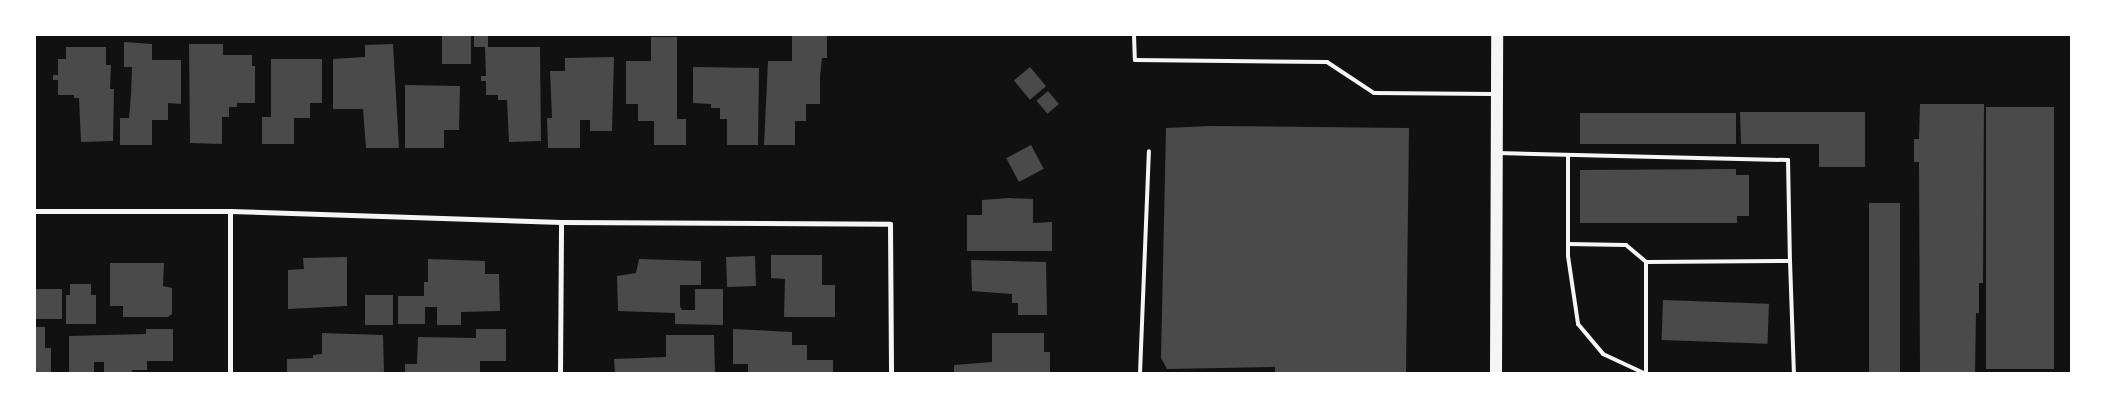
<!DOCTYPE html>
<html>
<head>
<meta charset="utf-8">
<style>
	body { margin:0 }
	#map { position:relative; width:2106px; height:408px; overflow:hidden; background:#111; font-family:Mulish,sans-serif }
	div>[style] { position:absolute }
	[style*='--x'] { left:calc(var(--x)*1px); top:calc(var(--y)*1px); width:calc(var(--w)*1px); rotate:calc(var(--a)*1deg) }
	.building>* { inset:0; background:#4a4a4a; transform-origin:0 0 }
	.service>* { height:4px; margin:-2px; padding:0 2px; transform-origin:2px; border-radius:2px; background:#f5f5f5 }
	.minor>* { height:5px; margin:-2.5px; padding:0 2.5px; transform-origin:2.5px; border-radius:2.5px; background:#f5f5f5 }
	.primary>* { height:12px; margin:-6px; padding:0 6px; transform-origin:6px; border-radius:6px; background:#f5f5f5 }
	span { translate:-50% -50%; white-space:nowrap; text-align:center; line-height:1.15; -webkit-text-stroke:5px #fff; paint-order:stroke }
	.frame { position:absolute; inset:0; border:36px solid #fff; pointer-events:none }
</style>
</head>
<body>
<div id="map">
	<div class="building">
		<i style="left:442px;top:35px;width:29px;height:29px"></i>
		<i style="clip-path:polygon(474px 35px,488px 35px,488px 47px,540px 47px,541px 141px,509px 142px,507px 100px,498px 100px,498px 95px,486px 95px,486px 81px,481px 81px,481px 76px,486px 76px,485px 47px,474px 47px)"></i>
		<i style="clip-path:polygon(792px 35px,827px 35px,827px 58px,822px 58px,820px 76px,820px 104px,806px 104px,806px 121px,795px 121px,795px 145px,764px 145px,768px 61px,792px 61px)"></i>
		<i style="clip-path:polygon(651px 37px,677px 37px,677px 119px,686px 119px,686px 145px,654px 145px,654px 121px,638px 121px,638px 104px,626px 104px,626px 61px,651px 61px)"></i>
		<i style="clip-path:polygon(124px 42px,152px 44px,152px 60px,181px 60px,181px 104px,168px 103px,168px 120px,152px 120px,152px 145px,120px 145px,120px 118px,129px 118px,131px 95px,132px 67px,124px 67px)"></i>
		<i style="clip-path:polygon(189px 44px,223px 44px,223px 55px,252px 55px,252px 66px,255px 66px,255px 103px,237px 103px,237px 107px,229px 107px,229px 117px,222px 117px,222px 144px,190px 143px)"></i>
		<i style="clip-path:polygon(393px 44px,399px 148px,366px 148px,363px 109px,333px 109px,333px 59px,365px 57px,365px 45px)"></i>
		<i style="clip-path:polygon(66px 47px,106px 47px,106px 65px,111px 65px,110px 89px,114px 89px,113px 141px,81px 142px,79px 98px,74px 98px,74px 95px,58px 95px,58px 80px,53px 80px,53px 75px,58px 75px,58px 59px,66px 59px)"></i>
		<i style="clip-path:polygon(614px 57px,612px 131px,590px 131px,590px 120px,580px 120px,580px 148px,548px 148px,547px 118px,552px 118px,550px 71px,565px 71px,565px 58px)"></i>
		<i style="clip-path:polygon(271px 59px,322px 59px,322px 103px,310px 103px,310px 118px,294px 118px,294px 144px,262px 144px,262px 117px,271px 117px)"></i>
		<i style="clip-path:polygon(693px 67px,759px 68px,758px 145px,727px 145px,727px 119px,720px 119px,720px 108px,711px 108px,711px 104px,693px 103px)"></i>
		<i style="left:1030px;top:67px;width:25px;height:21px;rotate:50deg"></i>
		<i style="clip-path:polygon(405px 85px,460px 86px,459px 130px,444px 130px,444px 148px,405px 148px)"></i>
		<i style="left:1048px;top:91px;width:17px;height:15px;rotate:50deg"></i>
		<i style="clip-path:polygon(1920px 104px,1984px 104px,1983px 283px,1979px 283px,1979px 313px,1976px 313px,1975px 373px,1920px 373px,1919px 162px,1914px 162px,1914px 139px,1919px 139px)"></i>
		<i style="left:1986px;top:107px;width:68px;height:262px"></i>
		<i style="clip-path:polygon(1740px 112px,1865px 112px,1865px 167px,1819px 167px,1819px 144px,1741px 144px)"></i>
		<i style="left:1580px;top:113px;width:156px;height:31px"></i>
		<i style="clip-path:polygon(1211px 126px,1409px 128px,1406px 373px,1275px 373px,1275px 367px,1167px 369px,1161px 358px,1166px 128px)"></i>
		<i style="left:1031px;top:145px;width:27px;height:28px;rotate:62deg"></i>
		<i style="clip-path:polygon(1736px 169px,1736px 175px,1749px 175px,1749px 216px,1737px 216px,1737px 223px,1580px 223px,1580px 170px)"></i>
		<i style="clip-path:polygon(1009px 198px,1033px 199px,1033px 223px,1052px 222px,1052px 251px,967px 251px,967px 215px,982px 215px,982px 200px)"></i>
		<i style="left:1869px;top:203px;width:31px;height:170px"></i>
		<i style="clip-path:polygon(771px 255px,822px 255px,822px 285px,835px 285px,835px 317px,784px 317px,785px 279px,771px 278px)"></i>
		<i style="left:755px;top:256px;width:30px;height:29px;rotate:88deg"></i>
		<i style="clip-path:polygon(347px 257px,347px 306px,288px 309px,288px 270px,304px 269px,303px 258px)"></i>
		<i style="clip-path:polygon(428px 259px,485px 261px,485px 274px,499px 274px,500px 311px,461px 312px,461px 325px,437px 325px,437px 307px,425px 307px,425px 324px,398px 324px,398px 296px,424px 296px,424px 282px,428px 282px)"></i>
		<i style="clip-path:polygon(639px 259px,701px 261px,701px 285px,680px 285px,680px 306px,682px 310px,695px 310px,695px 289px,723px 289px,723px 325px,675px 324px,675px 313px,618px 311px,617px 276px,636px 273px)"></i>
		<i style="clip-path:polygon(971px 260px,1046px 262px,1047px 315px,1018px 315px,1018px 303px,1012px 303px,1012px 294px,972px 291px)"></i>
		<i style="clip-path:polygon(110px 263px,164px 263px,163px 286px,172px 288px,172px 314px,168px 317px,123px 317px,123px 306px,110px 306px)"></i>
		<i style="clip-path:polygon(70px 284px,91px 284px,91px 295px,96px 295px,96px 324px,66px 324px,66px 295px,70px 295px)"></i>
		<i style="left:35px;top:289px;width:27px;height:30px"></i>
		<i style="left:365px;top:295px;width:28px;height:30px"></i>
		<i style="left:1663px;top:300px;width:106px;height:40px;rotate:2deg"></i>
		<i style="clip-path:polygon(35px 327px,45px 327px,45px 348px,51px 348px,51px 373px,35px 373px)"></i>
		<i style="clip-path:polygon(146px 329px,173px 329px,173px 361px,147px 361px,147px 370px,131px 370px,135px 373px,104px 373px,104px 362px,94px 362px,94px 373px,69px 373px,69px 336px,146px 334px)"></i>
		<i style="clip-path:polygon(476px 329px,506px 329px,506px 361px,480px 361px,480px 373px,405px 373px,405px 364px,417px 364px,418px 337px,476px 338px)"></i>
		<i style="clip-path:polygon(733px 329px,792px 332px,792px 345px,807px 345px,807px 360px,833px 360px,833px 373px,748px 373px,748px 364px,733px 364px)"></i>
		<i style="clip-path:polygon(322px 333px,383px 335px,384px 373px,287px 373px,287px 359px,313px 358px,313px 355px,322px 354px)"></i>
		<i style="clip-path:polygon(992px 333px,1044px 333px,1044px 352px,1050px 352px,1050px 373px,954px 373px,954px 365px,992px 362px)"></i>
		<i style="clip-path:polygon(666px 335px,714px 335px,715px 373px,615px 373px,614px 359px,666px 357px)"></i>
	</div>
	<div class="service">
		<i style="--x:1134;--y:35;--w:25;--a:88"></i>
		<i style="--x:1135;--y:60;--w:192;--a:0.6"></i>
		<i style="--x:1327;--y:62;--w:56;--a:33.4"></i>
		<i style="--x:1374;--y:93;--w:119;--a:0.5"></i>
		<i style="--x:1498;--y:153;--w:290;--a:1.4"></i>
		<i style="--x:1788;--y:160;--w:101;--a:88.9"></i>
		<i style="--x:1568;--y:155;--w:101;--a:90"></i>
		<i style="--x:1568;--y:256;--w:69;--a:81.6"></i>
		<i style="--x:1578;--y:324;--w:39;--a:50"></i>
		<i style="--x:1603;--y:354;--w:45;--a:24.9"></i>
		<i style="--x:1568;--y:244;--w:58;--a:1"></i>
		<i style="--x:1626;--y:245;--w:26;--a:40"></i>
		<i style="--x:1140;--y:373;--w:222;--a:-87.7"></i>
		<i style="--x:1646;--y:373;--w:111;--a:-90"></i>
		<i style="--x:1646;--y:262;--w:144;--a:-0.4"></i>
		<i style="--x:1790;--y:261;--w:112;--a:88"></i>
	</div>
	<div class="minor">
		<i style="--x:35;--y:211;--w:195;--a:0"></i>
		<i style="--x:230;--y:211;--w:331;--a:1.9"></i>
		<i style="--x:561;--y:222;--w:329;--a:0.3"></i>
		<i style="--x:890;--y:224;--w:149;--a:89.6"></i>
		<i style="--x:230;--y:211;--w:162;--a:90"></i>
		<i style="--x:560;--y:373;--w:151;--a:-89.6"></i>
	</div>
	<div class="primary">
		<i style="--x:1496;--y:373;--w:338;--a:-89.8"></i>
	</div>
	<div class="frame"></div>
</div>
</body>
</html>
